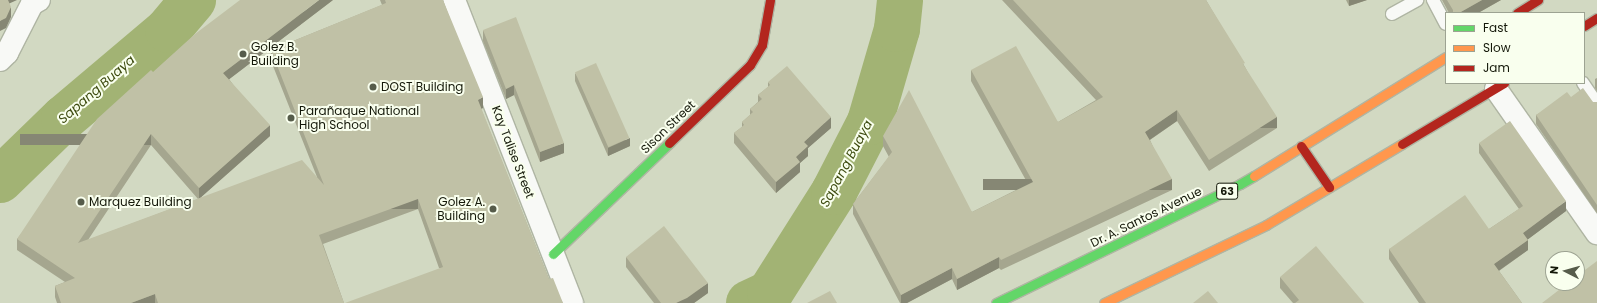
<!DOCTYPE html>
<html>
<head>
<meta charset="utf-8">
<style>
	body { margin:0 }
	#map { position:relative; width:1597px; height:303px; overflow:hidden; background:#d2d9c2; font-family:Poppins,sans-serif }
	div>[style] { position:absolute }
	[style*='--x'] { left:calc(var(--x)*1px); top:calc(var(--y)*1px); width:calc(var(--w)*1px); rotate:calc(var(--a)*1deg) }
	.river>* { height:46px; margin:-23px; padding:0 23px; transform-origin:23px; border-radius:23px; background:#a2b374 }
	.roads { filter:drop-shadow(1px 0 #afb5a3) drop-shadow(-1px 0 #afb5a3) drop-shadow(0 1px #afb5a3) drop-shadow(0 -1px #afb5a3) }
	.lane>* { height:12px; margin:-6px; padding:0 6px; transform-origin:6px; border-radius:6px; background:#f8f9f6 }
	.street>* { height:22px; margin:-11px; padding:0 11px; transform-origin:11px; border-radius:11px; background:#f8f9f6 }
	.fast>* { height:9px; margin:-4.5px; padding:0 4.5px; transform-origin:4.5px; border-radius:4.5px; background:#63d668 }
	.slow>* { height:9px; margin:-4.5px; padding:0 4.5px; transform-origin:4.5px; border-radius:4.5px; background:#ff974d }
	.jam>* { height:9px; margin:-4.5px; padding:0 4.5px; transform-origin:4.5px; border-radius:4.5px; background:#b3261e }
	.wall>* { inset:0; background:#a5a68f }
	.shaded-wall>* { inset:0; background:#868774; transform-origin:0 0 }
	.building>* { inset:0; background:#c0c1a6; transform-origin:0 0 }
	.dots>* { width:11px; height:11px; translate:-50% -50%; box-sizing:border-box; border:2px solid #f9ffee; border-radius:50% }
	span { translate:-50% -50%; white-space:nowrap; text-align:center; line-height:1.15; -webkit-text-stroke:4px #f9ffee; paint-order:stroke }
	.shield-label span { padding:1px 3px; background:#f9ffee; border:1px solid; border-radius:3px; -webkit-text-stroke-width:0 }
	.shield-label { font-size:11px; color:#141809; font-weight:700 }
	.poi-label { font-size:12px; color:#141809 }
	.left { translate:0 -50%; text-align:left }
	.right { translate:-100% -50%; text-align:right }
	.street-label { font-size:12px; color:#141809 }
	.water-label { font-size:13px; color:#3d4b0f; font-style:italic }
	.legend { position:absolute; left:1445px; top:12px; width:140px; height:72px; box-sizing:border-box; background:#f9ffee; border:1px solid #9da392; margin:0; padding:5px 7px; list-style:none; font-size:12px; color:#141809 }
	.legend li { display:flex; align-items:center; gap:8px; height:20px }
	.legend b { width:20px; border:1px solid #9da392 }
	.north { position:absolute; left:1545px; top:251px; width:40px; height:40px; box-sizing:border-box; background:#f9ffee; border:1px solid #9da392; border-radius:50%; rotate:276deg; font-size:11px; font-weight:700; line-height:16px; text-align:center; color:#141809 }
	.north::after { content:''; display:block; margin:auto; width:14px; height:18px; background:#565c4a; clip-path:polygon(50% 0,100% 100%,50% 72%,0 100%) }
</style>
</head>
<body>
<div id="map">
	<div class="river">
		<i style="--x:0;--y:180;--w:89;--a:-44.1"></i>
		<i style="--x:64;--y:118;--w:136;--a:-40.2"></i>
		<i style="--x:168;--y:30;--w:39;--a:-50"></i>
		<i style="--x:749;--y:303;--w:23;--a:-25"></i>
		<i style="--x:770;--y:293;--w:120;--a:-57.6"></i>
		<i style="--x:834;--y:192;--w:79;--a:-62.8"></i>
		<i style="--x:870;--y:122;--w:97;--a:-73.8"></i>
		<i style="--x:897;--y:29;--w:29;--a:-84"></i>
	</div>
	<div class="roads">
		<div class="lane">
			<i style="--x:1433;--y:0;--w:27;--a:62"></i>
			<i style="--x:1392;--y:14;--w:29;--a:-29"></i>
			<i style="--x:1583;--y:83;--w:25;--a:56"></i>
		</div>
		<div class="street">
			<i style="--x:454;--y:0;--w:325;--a:68.7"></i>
			<i style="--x:0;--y:60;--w:10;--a:-45"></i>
			<i style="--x:7;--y:53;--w:55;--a:-63"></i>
			<i style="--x:32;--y:4;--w:8;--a:-30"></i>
			<i style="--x:1496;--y:89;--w:176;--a:55"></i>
		</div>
		<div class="fast">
			<i style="--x:553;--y:254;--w:161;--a:-43.7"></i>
			<i style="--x:996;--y:303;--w:271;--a:-26"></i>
			<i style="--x:1240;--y:184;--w:16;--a:-30"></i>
		</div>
		<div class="slow">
			<i style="--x:1254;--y:176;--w:226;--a:-31.8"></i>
			<i style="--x:1104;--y:303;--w:180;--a:-25.7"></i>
			<i style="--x:1266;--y:225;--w:158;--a:-30.8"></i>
		</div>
		<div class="jam">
			<i style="--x:1517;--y:13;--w:25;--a:-32"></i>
			<i style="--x:1584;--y:26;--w:15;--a:-32"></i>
			<i style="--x:669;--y:143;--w:112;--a:-43.9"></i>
			<i style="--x:750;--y:65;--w:23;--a:-59"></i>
			<i style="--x:762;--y:45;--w:46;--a:-79.9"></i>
			<i style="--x:1402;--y:144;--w:119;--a:-30.9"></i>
			<i style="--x:1301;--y:146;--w:50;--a:55.7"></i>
		</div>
	</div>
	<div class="wall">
		<i style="clip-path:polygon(evenodd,333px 0,229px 79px,270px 136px,200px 198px,317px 177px,271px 61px,271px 50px,382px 5px,380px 0,443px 0,483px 108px,481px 109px,549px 279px,563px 303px,439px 268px,418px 209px,323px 244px,344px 303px,57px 303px,55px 297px,55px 286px,65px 282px,17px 250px,17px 239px,153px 72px,333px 0,151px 145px,198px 199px,88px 240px,151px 145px)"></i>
		<i style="clip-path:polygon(1002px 0,1206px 0,1245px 67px,1277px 128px,1209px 171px,1177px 121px,1150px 140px,1172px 190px,1001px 270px,999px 268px,957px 290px,952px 279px,907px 303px,900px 303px,853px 214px,853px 204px,889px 157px,883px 146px,883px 136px,972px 212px,1028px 184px,971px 81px,971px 70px,1058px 122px,1096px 100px)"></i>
		<i style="clip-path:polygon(1346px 0,1367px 0,1349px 6px)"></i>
		<i style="clip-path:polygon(1442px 0,1501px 0,1478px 13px,1449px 13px)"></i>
		<i style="clip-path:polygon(483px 30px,564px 153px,540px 162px,514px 95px,506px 99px,483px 41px)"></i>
		<i style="clip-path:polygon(575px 73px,630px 146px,608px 156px,575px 81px)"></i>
		<i style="clip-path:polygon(1597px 78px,1597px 91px,1595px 88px,1595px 79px)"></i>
		<i style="clip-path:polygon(768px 82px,831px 128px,808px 148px,808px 156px,800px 163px,800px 172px,776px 193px,734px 143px,734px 133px,742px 127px,742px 122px,750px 115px,750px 109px,758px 102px,758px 95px,768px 87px)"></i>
		<i style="clip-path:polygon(1571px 97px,1593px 102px,1597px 102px,1597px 213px,1536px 124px,1536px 115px)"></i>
		<i style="clip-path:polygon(1479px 143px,1566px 211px,1528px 239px,1528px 250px,1499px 271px,1522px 303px,1419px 303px,1389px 259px,1389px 249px,1489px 229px,1519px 209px,1479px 153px)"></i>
		<i style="clip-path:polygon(626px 257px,708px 293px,694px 303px,654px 303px,626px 267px)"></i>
		<i style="clip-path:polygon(1280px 277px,1364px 303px,1293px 303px,1280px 288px)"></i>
	</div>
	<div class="shaded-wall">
		<i style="clip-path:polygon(6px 0,17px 0,6px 5px)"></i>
		<i style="clip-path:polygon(319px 0,333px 0,223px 84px,223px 73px)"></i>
		<i style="clip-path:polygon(1349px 0,1367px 0,1349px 6px)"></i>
		<i style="clip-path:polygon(1482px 0,1501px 0,1478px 13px,1459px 13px)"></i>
		<i style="clip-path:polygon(11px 7px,11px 17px,6px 28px,0 31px,0 21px)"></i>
		<i style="clip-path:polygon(514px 85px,514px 95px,506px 99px,506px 89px)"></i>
		<i style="clip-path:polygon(483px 97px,483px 108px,478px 110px,478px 100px)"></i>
		<i style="clip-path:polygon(1177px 110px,1177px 121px,1145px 143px,1145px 132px)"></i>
		<i style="clip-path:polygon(831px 117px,831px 128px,808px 148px,808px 156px,800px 163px,800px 172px,776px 193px,776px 182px,796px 157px,804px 142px)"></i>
		<i style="left:1277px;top:117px;width:11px;height:80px;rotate:90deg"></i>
		<i style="clip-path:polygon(270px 125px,270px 136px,199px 199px,199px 188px)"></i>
		<i style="left:151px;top:134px;width:11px;height:131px;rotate:90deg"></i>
		<i style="clip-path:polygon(630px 138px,630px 146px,608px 156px,608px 148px)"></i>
		<i style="clip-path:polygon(564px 143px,564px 153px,540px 162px,540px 152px)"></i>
		<i style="left:1172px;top:179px;width:11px;height:189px;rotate:90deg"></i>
		<i style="left:418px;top:199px;width:10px;height:105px;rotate:90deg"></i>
		<i style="clip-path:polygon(1566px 201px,1566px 211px,1523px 243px,1523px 233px)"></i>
		<i style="clip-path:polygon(1528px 240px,1528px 250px,1494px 274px,1494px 264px)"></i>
		<i style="clip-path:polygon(999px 257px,999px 268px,957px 290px,957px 279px)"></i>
		<i style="clip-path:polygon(952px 268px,952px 279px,907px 303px,901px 303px,901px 295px)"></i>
		<i style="clip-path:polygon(708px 283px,708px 293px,694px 303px,676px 303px)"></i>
		<i style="clip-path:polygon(155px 294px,155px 303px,131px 303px)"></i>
	</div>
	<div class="building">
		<i style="clip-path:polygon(0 0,8px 0,11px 7px,6px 18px,0 21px)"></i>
		<i style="clip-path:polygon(240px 0,319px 0,223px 73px,270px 125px,199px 188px,151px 134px,78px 243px,302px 160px,324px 185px,271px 50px,386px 3px,385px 0,443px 0,483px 97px,478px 100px,549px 279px,553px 278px,563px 303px,345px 303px,443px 267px,418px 199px,319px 235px,344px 303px,158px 303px,155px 294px,131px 303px,61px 303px,55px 286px,75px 278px,17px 239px,97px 119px,151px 70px,153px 72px,195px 34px)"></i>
		<i style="clip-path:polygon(1013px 0,1206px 0,1245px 63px,1243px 64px,1277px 117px,1209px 160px,1177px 110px,1145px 132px,1172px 179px,1001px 260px,999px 257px,957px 279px,952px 268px,901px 295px,853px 204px,892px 152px,883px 136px,909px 90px,972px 212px,1033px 182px,971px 70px,1016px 46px,1058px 122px,1103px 97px)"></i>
		<i style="clip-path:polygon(1447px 0,1482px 0,1459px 13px,1453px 13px,1453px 10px)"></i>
		<i style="clip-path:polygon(516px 17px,564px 143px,540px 152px,514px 85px,506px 89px,483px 30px)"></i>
		<i style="left:596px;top:63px;width:82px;height:23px;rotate:66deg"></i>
		<i style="clip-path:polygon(787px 66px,831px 117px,804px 142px,808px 146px,796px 157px,800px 162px,776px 182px,734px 133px,744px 125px,742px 122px,753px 112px,750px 109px,762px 99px,758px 95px,770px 85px,768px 82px)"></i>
		<i style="clip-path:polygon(1583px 88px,1593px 102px,1597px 102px,1597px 205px,1536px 115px,1567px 92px,1571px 97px)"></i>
		<i style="clip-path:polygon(1510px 121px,1566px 201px,1523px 233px,1528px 240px,1494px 264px,1522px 303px,1426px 303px,1389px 249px,1465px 195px,1489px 229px,1523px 206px,1479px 143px)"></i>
		<i style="clip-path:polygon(664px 226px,708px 283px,687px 298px,676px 303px,661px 303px,626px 257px)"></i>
		<i style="clip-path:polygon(1316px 246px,1364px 303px,1295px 303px,1299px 300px,1280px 277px)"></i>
		<i style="clip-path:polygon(1597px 261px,1597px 303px,1542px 303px,1568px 283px,1577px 283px,1577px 276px)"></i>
		<i style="clip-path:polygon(830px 291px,837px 303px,807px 303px)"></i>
		<i style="clip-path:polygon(1208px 291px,1218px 303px,1193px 303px)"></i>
	</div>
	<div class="dots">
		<i style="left:243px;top:54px;background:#565c4a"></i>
		<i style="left:373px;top:87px;background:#565c4a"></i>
		<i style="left:291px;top:118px;background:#565c4a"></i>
		<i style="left:81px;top:202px;background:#565c4a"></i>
		<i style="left:493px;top:209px;background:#565c4a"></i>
	</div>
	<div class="shield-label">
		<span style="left:1227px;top:191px">63</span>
	</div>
	<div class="poi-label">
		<span class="left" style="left:251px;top:54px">Golez B.<br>Building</span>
		<span class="left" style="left:381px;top:87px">DOST Building</span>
		<span class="left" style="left:299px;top:118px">Parañaque National<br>High School</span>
		<span class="left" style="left:89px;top:202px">Marquez Building</span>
		<span class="right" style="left:485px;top:209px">Golez A.<br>Building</span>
	</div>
	<div class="street-label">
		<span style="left:668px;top:127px;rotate:-44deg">Sison Street</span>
		<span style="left:513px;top:152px;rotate:69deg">Kay Talise Street</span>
		<span style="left:1146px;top:217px;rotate:-26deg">Dr. A. Santos Avenue</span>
	</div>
	<div class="water-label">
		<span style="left:97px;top:90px;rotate:-41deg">Sapang Buaya</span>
		<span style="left:847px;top:164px;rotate:-62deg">Sapang Buaya</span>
	</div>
	<ul class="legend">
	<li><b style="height:5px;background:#63d668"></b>Fast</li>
	<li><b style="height:5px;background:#ff974d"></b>Slow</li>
	<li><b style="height:5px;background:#b3261e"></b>Jam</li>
	</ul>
	<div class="north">N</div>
</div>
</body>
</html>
